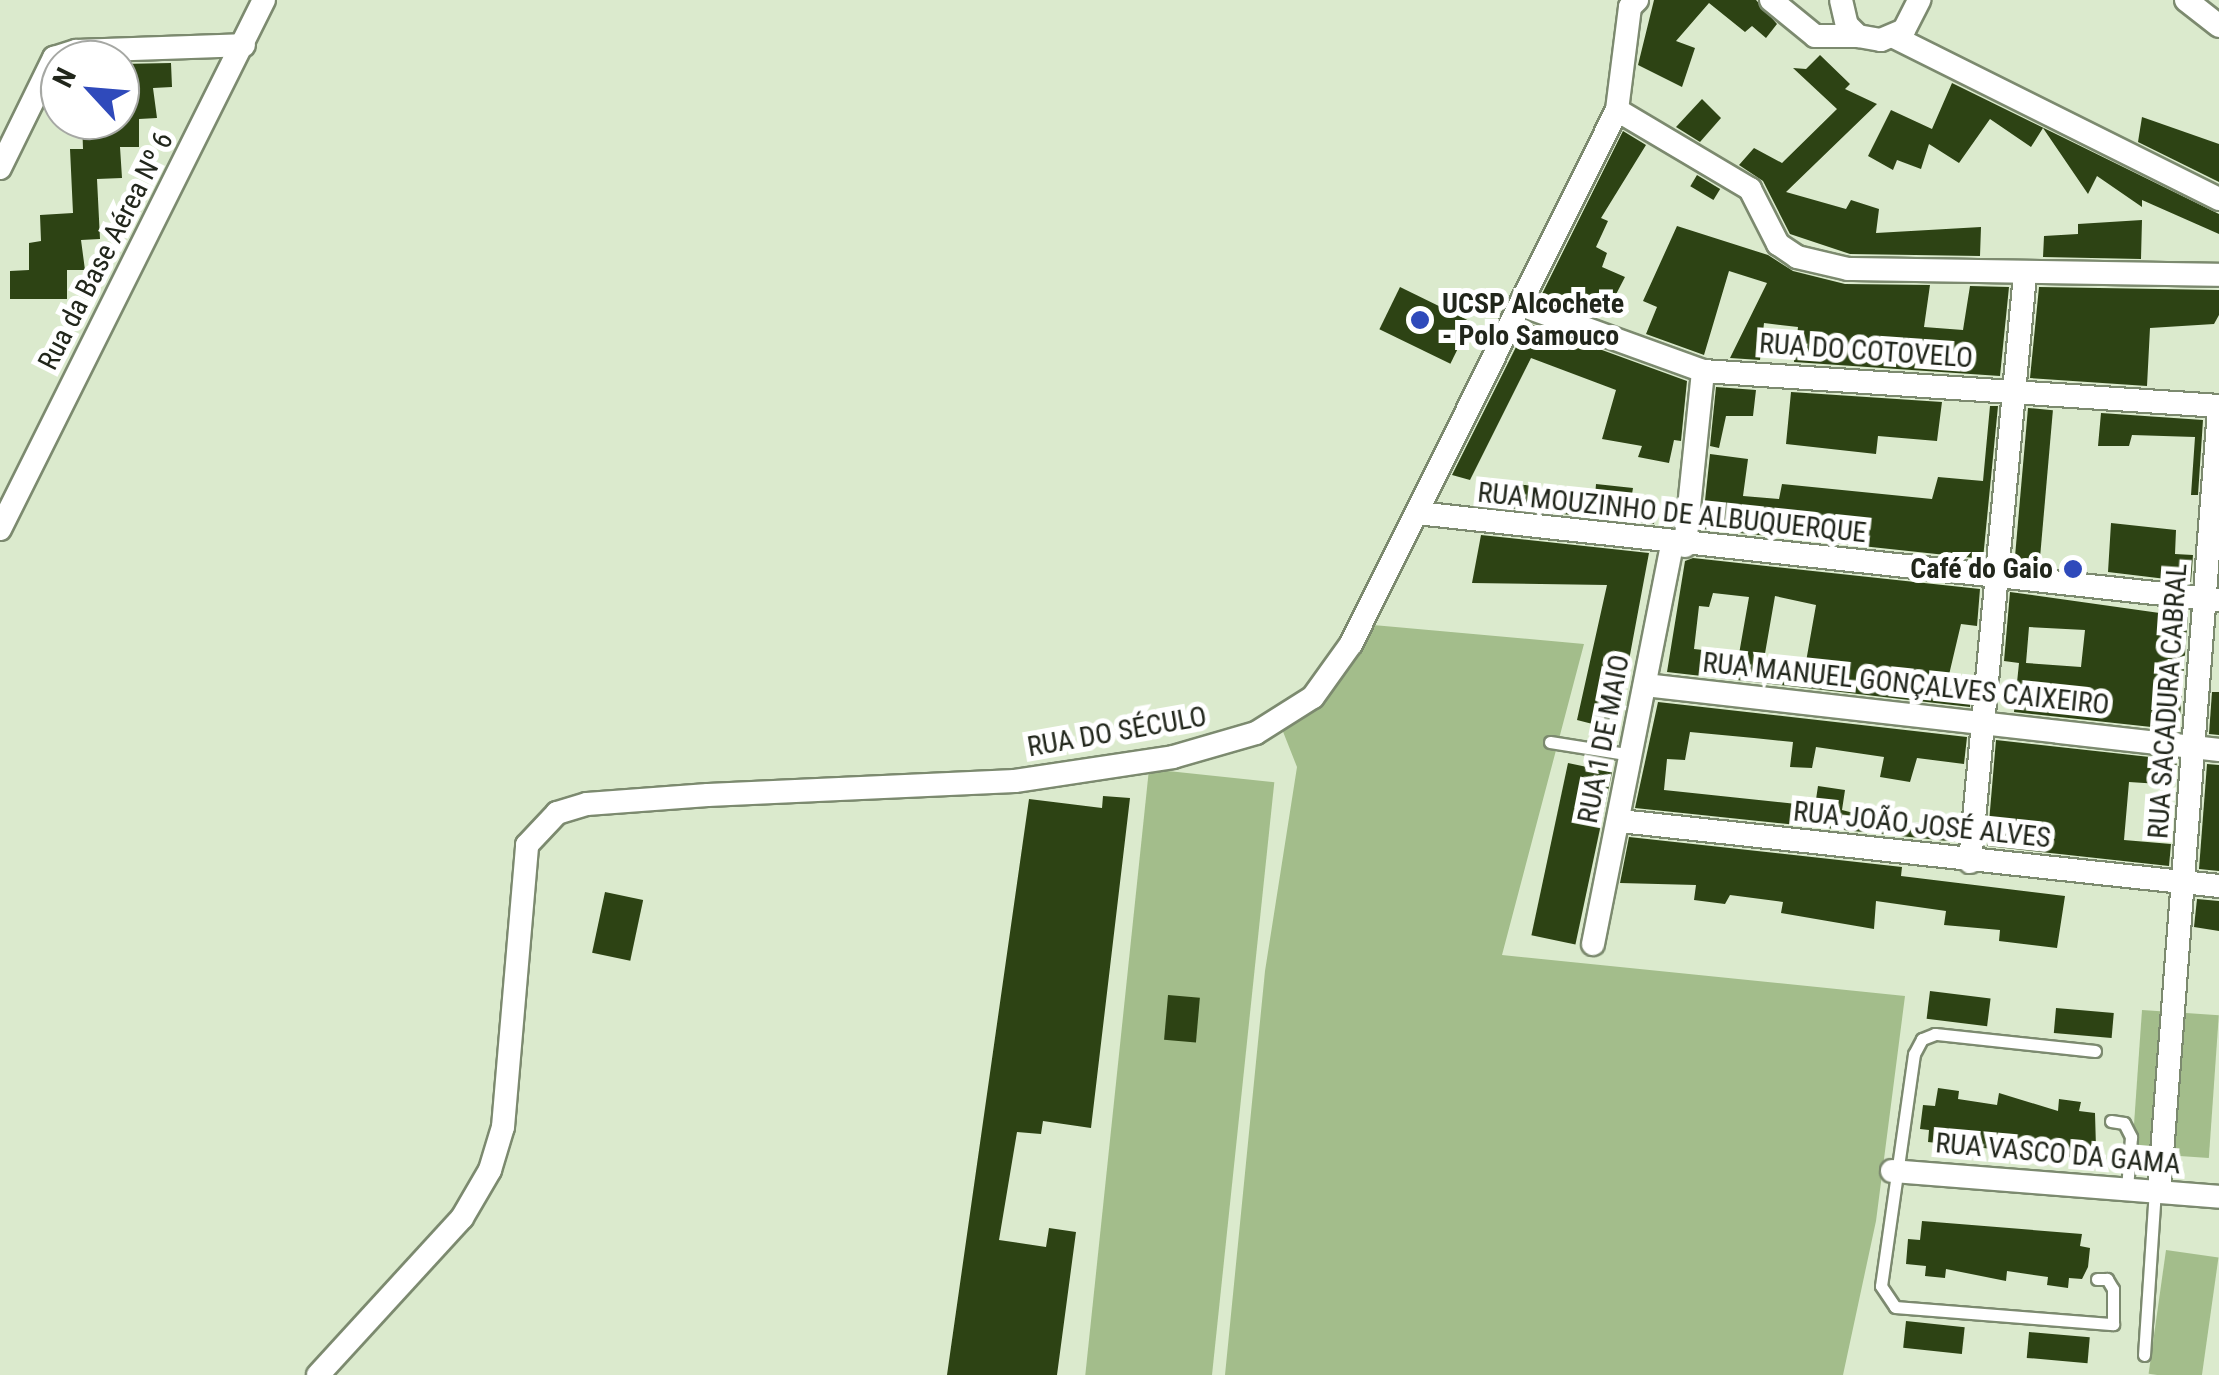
<!DOCTYPE html>
<html>
<head>
<meta charset="utf-8">
<style>
	body { margin:0 }
	#map { position:relative; width:2219px; height:1375px; overflow:hidden; background:#dbeacd; font-family:"Roboto Condensed",sans-serif }
	div>[style] { position:absolute }
	[style*='--x'] { left:calc(var(--x)*1px); top:calc(var(--y)*1px); width:calc(var(--w)*1px); rotate:calc(var(--a)*1deg) }
	.green>* { inset:0; background:#a3bd8b; transform-origin:0 0 }
	.building>* { inset:0; background:#2d4314; transform-origin:0 0 }
	.roads { filter:drop-shadow(2px 0 #7c8a6f) drop-shadow(-2px 0 #7c8a6f) drop-shadow(0 2px #7c8a6f) drop-shadow(0 -2px #7c8a6f) }
	.lane>* { height:11px; margin:-5.5px; padding:0 5.5px; transform-origin:5.5px; border-radius:5.5px; background:#fff }
	.street>* { height:22px; margin:-11px; padding:0 11px; transform-origin:11px; border-radius:11px; background:#fff }
	.dots>* { width:28px; height:28px; translate:-50% -50%; box-sizing:border-box; border:5px solid #fff; border-radius:50% }
	span { translate:-50% -50%; white-space:nowrap; text-align:center; line-height:1.15; -webkit-text-stroke:10px #fff; paint-order:stroke }
	.street-label { font-size:28px; color:#21261b }
	.poi-label { font-size:28px; color:#21261b; font-weight:700 }
	.left { translate:0 -50%; text-align:left }
	.right { translate:-100% -50%; text-align:right }
	.north { position:absolute; left:40px; top:40px; width:100px; height:100px; box-sizing:border-box; background:#fff; border:2px solid #a6a8a4; border-radius:50%; rotate:296deg; font-size:28px; font-weight:700; line-height:40px; text-align:center; color:#21261b }
	.north::after { content:''; display:block; margin:auto; width:35px; height:45px; background:#2f4abb; clip-path:polygon(50% 0,100% 100%,50% 72%,0 100%) }
</style>
</head>
<body>
<div id="map">
	<div class="green">
		<i style="clip-path:polygon(1362px 624px,1584px 644px,1502px 955px,1905px 996px,1876px 1221px,1843px 1375px,1225px 1375px,1265px 971px,1297px 767px,1278px 719px,1313px 696px)"></i>
		<i style="left:1149px;top:769px;width:126px;height:610px;rotate:6deg"></i>
		<i style="left:2142px;top:1010px;width:77px;height:143px;rotate:4deg"></i>
		<i style="left:2166px;top:1250px;width:53px;height:125px;rotate:8deg"></i>
	</div>
	<div class="building">
		<i style="clip-path:polygon(1654px 0,1756px 0,1777px 24px,1766px 38px,1752px 26px,1745px 32px,1709px 3px,1676px 41px,1695px 48px,1682px 87px,1638px 65px)"></i>
		<i style="clip-path:polygon(1820px 55px,1850px 84px,1845px 89px,1877px 104px,1786px 192px,1846px 209px,1851px 200px,1879px 209px,1876px 233px,1981px 227px,1980px 256px,1850px 254px,1790px 234px,1763px 181px,1739px 165px,1754px 148px,1782px 163px,1837px 109px,1793px 68px,1806px 69px)"></i>
		<i style="clip-path:polygon(171px 63px,172px 87px,153px 88px,157px 118px,139px 119px,139px 147px,120px 147px,122px 178px,97px 179px,100px 239px,81px 240px,85px 270px,67px 270px,67px 299px,10px 299px,10px 271px,29px 270px,29px 243px,41px 241px,40px 215px,73px 213px,70px 149px,83px 149px,82px 120px,120px 120px,120px 64px)"></i>
		<i style="clip-path:polygon(1952px 83px,2219px 214px,2219px 234px,2142px 200px,2142px 207px,2097px 176px,2088px 194px,2043px 128px,2031px 147px,1990px 119px,1959px 163px,1929px 144px,1921px 169px,1897px 160px,1893px 170px,1868px 156px,1891px 110px,1932px 129px)"></i>
		<i style="clip-path:polygon(1702px 99px,1721px 118px,1700px 142px,1676px 127px)"></i>
		<i style="clip-path:polygon(2142px 117px,2219px 144px,2219px 182px,2138px 142px)"></i>
		<i style="clip-path:polygon(1623px 131px,1646px 145px,1601px 218px,1608px 221px,1596px 247px,1607px 253px,1602px 267px,1625px 277px,1610px 306px,1595px 299px,1589px 314px,1541px 296px)"></i>
		<i style="left:1697px;top:175px;width:27px;height:13px;rotate:31deg"></i>
		<i style="clip-path:polygon(2142px 220px,2141px 259px,2043px 257px,2044px 236px,2078px 234px,2078px 224px)"></i>
		<i style="clip-path:polygon(1677px 226px,1768px 255px,1793px 271px,1845px 284px,1930px 285px,1924px 327px,1963px 330px,1970px 286px,2009px 287px,2000px 376px,1794px 362px,1798px 327px,1764px 323px,1760px 360px,1730px 358px,1767px 283px,1729px 271px,1704px 355px,1646px 334px,1657px 307px,1643px 301px)"></i>
		<i style="left:1400px;top:287px;width:79px;height:47px;rotate:26deg"></i>
		<i style="clip-path:polygon(2039px 287px,2219px 290px,2219px 315px,2214px 324px,2150px 328px,2147px 386px,2030px 378px)"></i>
		<i style="clip-path:polygon(1528px 323px,1687px 381px,1681px 441px,1674px 440px,1669px 463px,1638px 457px,1642px 446px,1602px 439px,1616px 390px,1531px 358px,1470px 480px,1452px 475px)"></i>
		<i style="clip-path:polygon(1716px 387px,1756px 390px,1753px 416px,1726px 416px,1719px 448px,1710px 446px)"></i>
		<i style="clip-path:polygon(1791px 392px,1942px 402px,1937px 441px,1878px 436px,1876px 454px,1786px 444px)"></i>
		<i style="clip-path:polygon(1990px 406px,1998px 406px,1983px 559px,1702px 529px,1710px 454px,1748px 459px,1743px 496px,1779px 499px,1782px 484px,1932px 499px,1938px 477px,1983px 481px)"></i>
		<i style="left:2028px;top:408px;width:25px;height:156px;rotate:5deg"></i>
		<i style="clip-path:polygon(2101px 413px,2203px 420px,2198px 495px,2191px 495px,2195px 437px,2132px 435px,2129px 446px,2098px 446px)"></i>
		<i style="clip-path:polygon(1484px 478px,1595px 497px,1596px 484px,1633px 488px,1631px 500px,1657px 502px,1654px 524px,1480px 505px)"></i>
		<i style="clip-path:polygon(2111px 523px,2176px 530px,2175px 554px,2193px 555px,2191px 582px,2108px 572px)"></i>
		<i style="clip-path:polygon(1481px 535px,1649px 553px,1616px 730px,1577px 720px,1607px 585px,1472px 583px)"></i>
		<i style="clip-path:polygon(evenodd,1693px 558px,1980px 589px,1977px 626px,1961px 624px,1948px 679px,1972px 683px,1970px 707px,1667px 672px,1685px 561px,1693px 558px,1713px 593px,1749px 597px,1739px 654px,1694px 649px,1699px 606px,1709px 607px,1713px 593px,1693px 558px,1775px 596px,1816px 605px,1804px 673px,1763px 665px,1775px 596px)"></i>
		<i style="clip-path:polygon(evenodd,2010px 592px,2188px 617px,2179px 730px,2014px 712px,2019px 663px,2004px 661px,2010px 592px,2029px 627px,2085px 630px,2081px 667px,2026px 663px,2029px 627px)"></i>
		<i style="clip-path:polygon(2212px 692px,2219px 692px,2219px 735px,2209px 734px)"></i>
		<i style="clip-path:polygon(1658px 702px,1967px 737px,1964px 764px,1917px 758px,1910px 782px,1880px 777px,1884px 757px,1816px 747px,1812px 768px,1790px 767px,1793px 742px,1754px 738px,1690px 732px,1685px 760px,1667px 759px,1664px 790px,1815px 806px,1818px 786px,1845px 790px,1842px 810px,1873px 818px,1934px 825px,1935px 817px,1959px 817px,1957px 842px,1635px 808px)"></i>
		<i style="clip-path:polygon(1996px 740px,2177px 760px,2175px 785px,2129px 782px,2124px 840px,2171px 844px,2169px 866px,1987px 846px)"></i>
		<i style="left:1568px;top:763px;width:45px;height:176px;rotate:12deg"></i>
		<i style="clip-path:polygon(2207px 764px,2219px 765px,2219px 871px,2199px 869px)"></i>
		<i style="clip-path:polygon(1103px 796px,1130px 798px,1091px 1128px,1043px 1121px,1041px 1134px,1017px 1132px,999px 1240px,1046px 1247px,1049px 1228px,1076px 1232px,1057px 1375px,947px 1375px,1029px 799px,1102px 808px)"></i>
		<i style="clip-path:polygon(1629px 837px,1902px 867px,1901px 876px,2065px 896px,2057px 948px,1999px 941px,2000px 930px,1944px 925px,1946px 911px,1876px 901px,1874px 929px,1781px 913px,1783px 902px,1730px 895px,1725px 904px,1694px 900px,1696px 885px,1620px 883px)"></i>
		<i style="left:605px;top:892px;width:39px;height:62px;rotate:12deg"></i>
		<i style="clip-path:polygon(2197px 899px,2219px 901px,2219px 931px,2194px 927px)"></i>
		<i style="left:1930px;top:991px;width:61px;height:28px;rotate:7deg"></i>
		<i style="left:1168px;top:995px;width:32px;height:45px;rotate:5deg"></i>
		<i style="left:2056px;top:1008px;width:58px;height:25px;rotate:5deg"></i>
		<i style="clip-path:polygon(1938px 1088px,1959px 1091px,1958px 1099px,1997px 1105px,1999px 1093px,2058px 1111px,2059px 1099px,2081px 1102px,2079px 1111px,2095px 1113px,2096px 1148px,2087px 1146px,2085px 1159px,1928px 1142px,1929px 1130px,1920px 1129px,1923px 1105px,1935px 1106px)"></i>
		<i style="clip-path:polygon(1922px 1221px,2082px 1234px,2080px 1246px,2090px 1248px,2088px 1267px,2082px 1279px,2069px 1278px,2068px 1288px,2047px 1285px,2048px 1277px,2007px 1271px,2006px 1281px,1946px 1269px,1945px 1278px,1925px 1276px,1926px 1266px,1906px 1264px,1908px 1239px,1920px 1240px)"></i>
		<i style="left:1906px;top:1321px;width:59px;height:27px;rotate:6deg"></i>
		<i style="left:2029px;top:1332px;width:61px;height:26px;rotate:5deg"></i>
	</div>
	<div class="roads">
		<div class="lane">
			<i style="--x:1550;--y:742;--w:83;--a:9"></i>
			<i style="--x:2095;--y:1051;--w:161;--a:-173.9"></i>
			<i style="--x:1935;--y:1034;--w:14;--a:159"></i>
			<i style="--x:1922;--y:1039;--w:17;--a:118"></i>
			<i style="--x:1914;--y:1054;--w:234;--a:98.1"></i>
			<i style="--x:1881;--y:1286;--w:25;--a:56"></i>
			<i style="--x:1895;--y:1307;--w:219;--a:4.5"></i>
			<i style="--x:2113;--y:1324;--w:35;--a:-90"></i>
			<i style="--x:2113;--y:1289;--w:12;--a:-121"></i>
			<i style="--x:2107;--y:1279;--w:10;--a:180"></i>
			<i style="--x:2111;--y:1121;--w:13;--a:9"></i>
			<i style="--x:2124;--y:1123;--w:16;--a:63"></i>
			<i style="--x:2131;--y:1137;--w:52;--a:94.4"></i>
			<i style="--x:2144;--y:1355;--w:164;--a:-86.2"></i>
		</div>
		<div class="street">
			<i style="--x:1771;--y:0;--w:57;--a:39.3"></i>
			<i style="--x:1815;--y:36;--w:43;--a:0"></i>
			<i style="--x:1841;--y:0;--w:26;--a:77"></i>
			<i style="--x:1847;--y:25;--w:16;--a:45"></i>
			<i style="--x:1858;--y:36;--w:23;--a:10"></i>
			<i style="--x:1881;--y:40;--w:25;--a:-23"></i>
			<i style="--x:1904;--y:30;--w:34;--a:-63"></i>
			<i style="--x:2186;--y:0;--w:42;--a:38.2"></i>
			<i style="--x:1894;--y:37;--w:363;--a:26.5"></i>
			<i style="--x:1617;--y:110;--w:155;--a:30.7"></i>
			<i style="--x:1750;--y:189;--w:62;--a:63"></i>
			<i style="--x:1778;--y:244;--w:23;--a:34"></i>
			<i style="--x:1797;--y:257;--w:52;--a:13.2"></i>
			<i style="--x:1848;--y:269;--w:371;--a:0.9"></i>
			<i style="--x:0;--y:168;--w:123;--a:-63.9"></i>
			<i style="--x:54;--y:58;--w:23;--a:-18"></i>
			<i style="--x:76;--y:51;--w:168;--a:-2"></i>
			<i style="--x:1521;--y:305;--w:194;--a:19.9"></i>
			<i style="--x:1703;--y:371;--w:517;--a:3.88"></i>
			<i style="--x:1417;--y:513;--w:807;--a:6.19"></i>
			<i style="--x:0;--y:529;--w:591;--a:-63.48"></i>
			<i style="--x:1685;--y:546;--w:176;--a:-84.1"></i>
			<i style="--x:1645;--y:685;--w:578;--a:6.46"></i>
			<i style="--x:1620;--y:821;--w:603;--a:6.19"></i>
			<i style="--x:1970;--y:862;--w:590;--a:-84.65"></i>
			<i style="--x:1593;--y:944;--w:407;--a:-78.8"></i>
			<i style="--x:1892;--y:1171;--w:328;--a:4.5"></i>
			<i style="--x:2159;--y:1192;--w:783;--a:-85.61"></i>
			<i style="--x:318;--y:1375;--w:213;--a:-47.5"></i>
			<i style="--x:462;--y:1218;--w:56;--a:-59.7"></i>
			<i style="--x:490;--y:1170;--w:45;--a:-73.2"></i>
			<i style="--x:503;--y:1127;--w:283;--a:-85.1"></i>
			<i style="--x:527;--y:845;--w:44;--a:-46.8"></i>
			<i style="--x:557;--y:813;--w:31;--a:-17"></i>
			<i style="--x:587;--y:804;--w:121;--a:-4.3"></i>
			<i style="--x:708;--y:795;--w:307;--a:-2.6"></i>
			<i style="--x:1015;--y:781;--w:160;--a:-8.6"></i>
			<i style="--x:1173;--y:757;--w:86;--a:-16.1"></i>
			<i style="--x:1256;--y:733;--w:67;--a:-32.3"></i>
			<i style="--x:1313;--y:697;--w:65;--a:-54.4"></i>
			<i style="--x:1351;--y:644;--w:597;--a:-63.52"></i>
			<i style="--x:1617;--y:110;--w:104;--a:-82.8"></i>
			<i style="--x:1630;--y:7;--w:10;--a:-45"></i>
		</div>
	</div>
	<div class="dots">
		<i style="left:1420px;top:320px;background:#2f4abb"></i>
		<i style="left:2073px;top:569px;background:#2f4abb"></i>
	</div>
	<div class="street-label">
		<span style="left:106px;top:251px;rotate:-63deg">Rua da Base Aérea Nº 6</span>
		<span style="left:1866px;top:351px;rotate:4deg">RUA DO COTOVELO</span>
		<span style="left:1672px;top:513px;rotate:6deg">RUA MOUZINHO DE ALBUQUERQUE</span>
		<span style="left:1906px;top:684px;rotate:6deg">RUA MANUEL GONÇALVES CAIXEIRO</span>
		<span style="left:2168px;top:701px;rotate:-86deg">RUA SACADURA CABRAL</span>
		<span style="left:1117px;top:732px;rotate:-10deg">RUA DO SÉCULO</span>
		<span style="left:1604px;top:739px;rotate:-79deg">RUA 1 DE MAIO</span>
		<span style="left:1922px;top:825px;rotate:6deg">RUA JOÃO JOSÉ ALVES</span>
		<span style="left:2058px;top:1154px;rotate:5deg">RUA VASCO DA GAMA</span>
	</div>
	<div class="poi-label">
		<span class="left" style="left:1442px;top:320px">UCSP Alcochete<br>- Polo Samouco</span>
		<span class="right" style="left:2053px;top:569px">Café do Gaio</span>
	</div>
	<div class="north">N</div>
</div>
</body>
</html>
